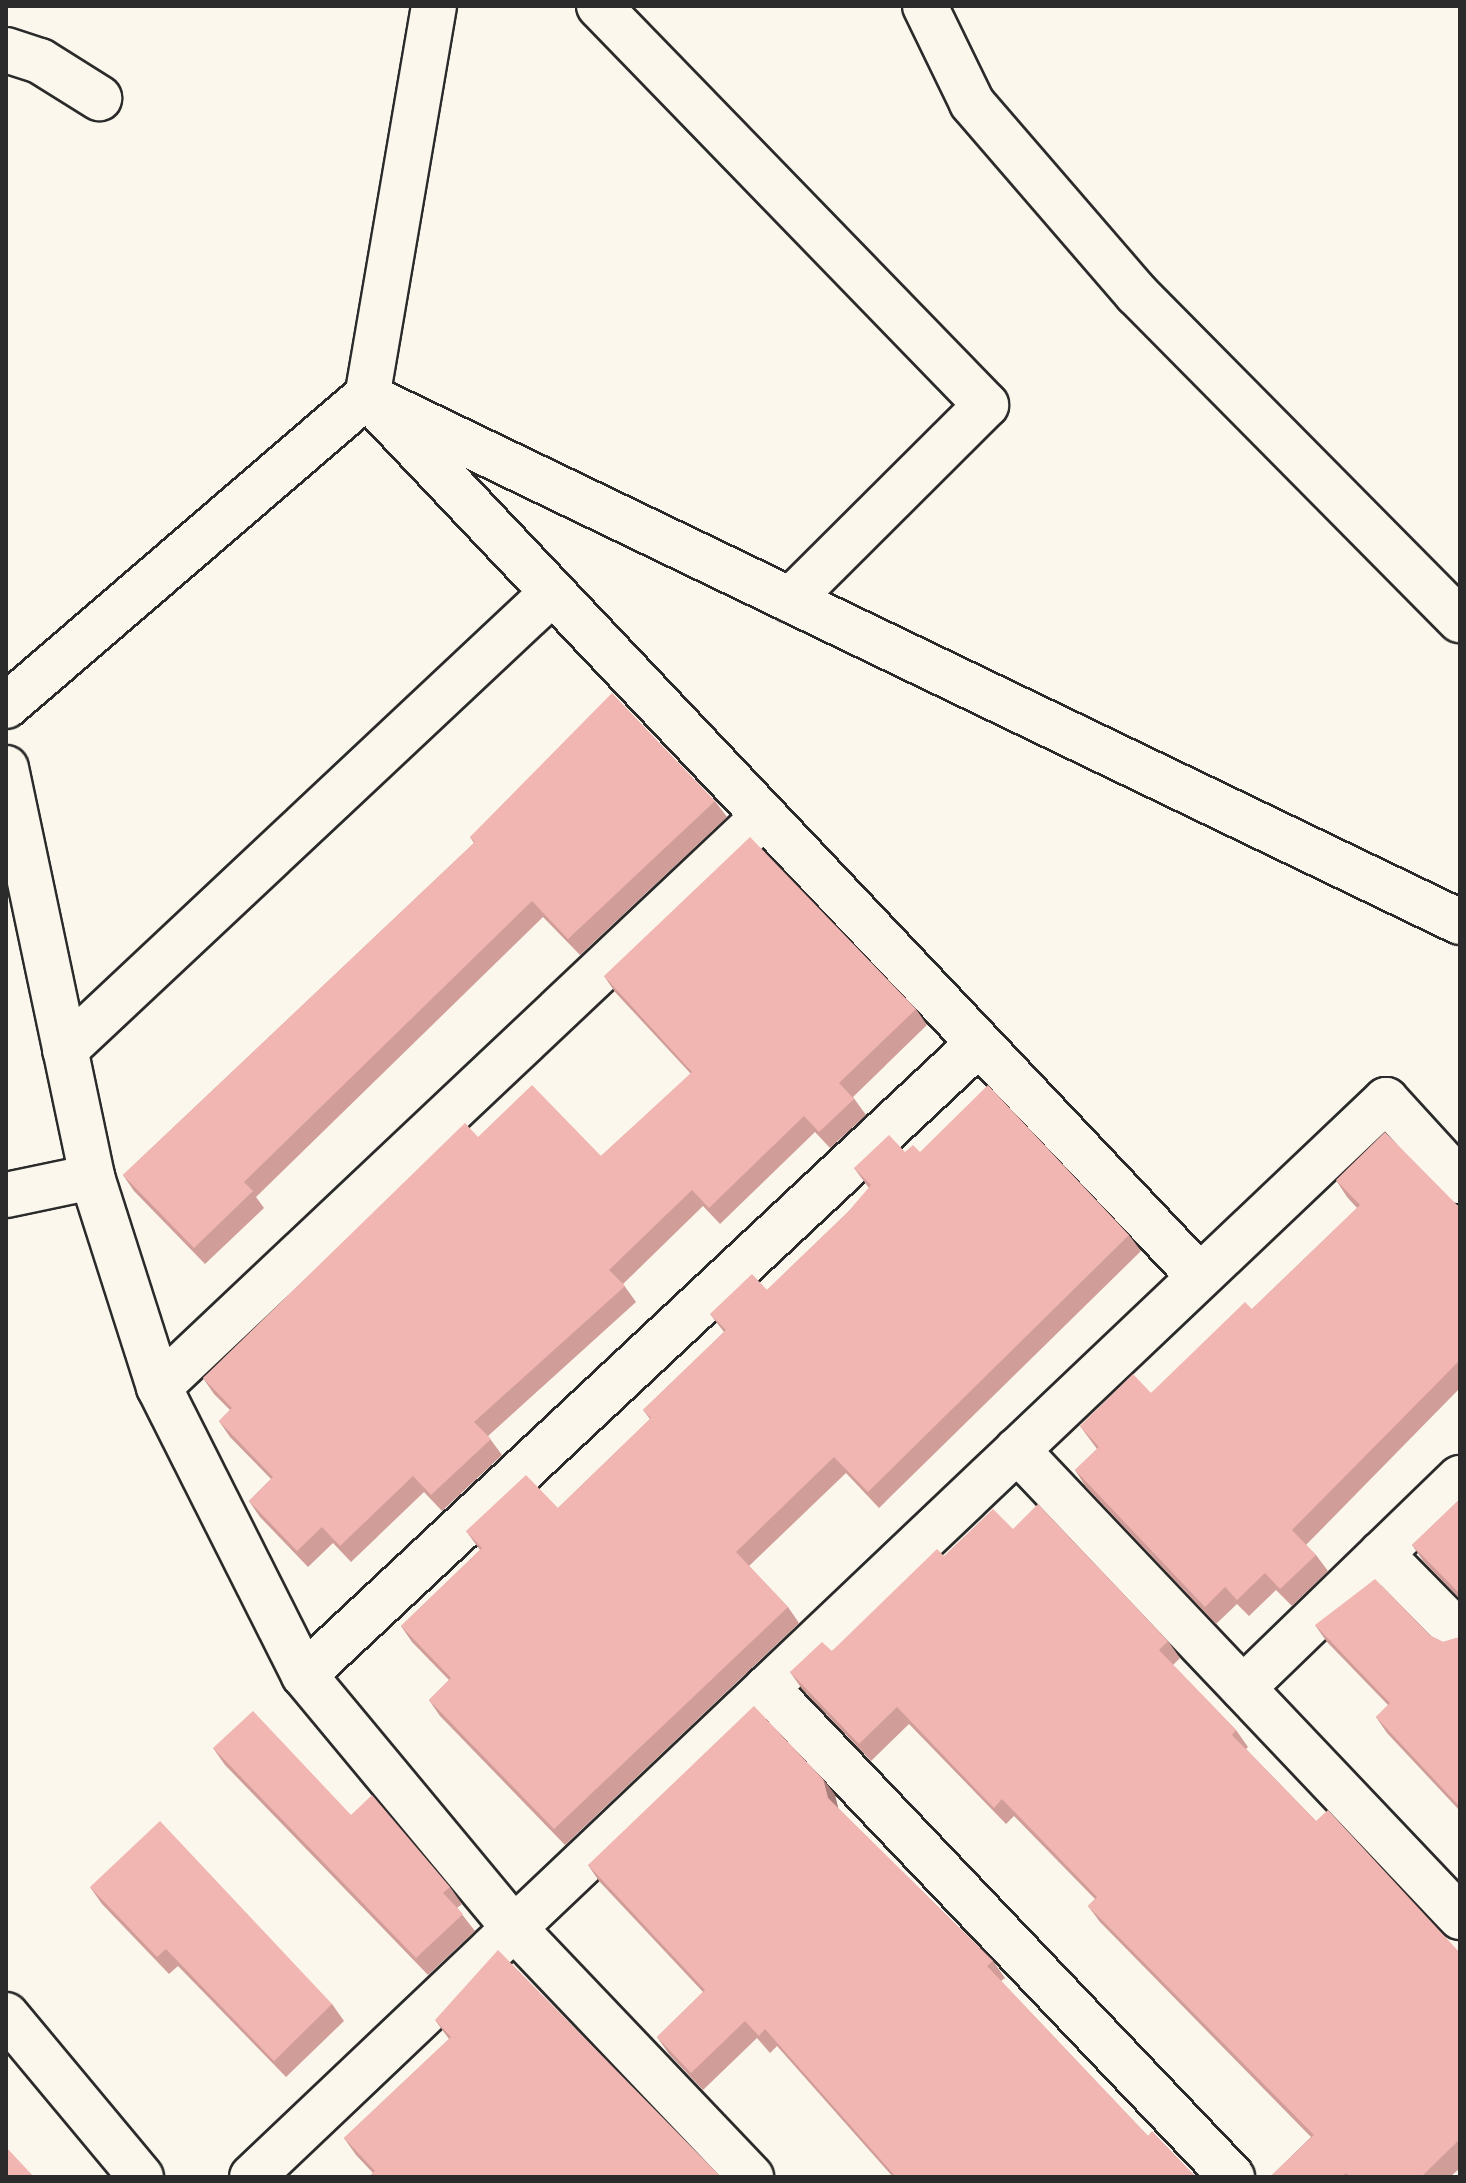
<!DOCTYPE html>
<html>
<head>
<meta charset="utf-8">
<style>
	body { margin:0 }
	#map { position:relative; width:1466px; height:2183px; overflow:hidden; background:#fbf7ec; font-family:"Gochi Hand",sans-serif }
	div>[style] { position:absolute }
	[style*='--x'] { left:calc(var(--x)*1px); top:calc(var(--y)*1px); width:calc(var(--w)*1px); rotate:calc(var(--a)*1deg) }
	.roads { filter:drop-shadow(2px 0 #2b2b2b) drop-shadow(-2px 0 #2b2b2b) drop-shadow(0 2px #2b2b2b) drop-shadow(0 -2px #2b2b2b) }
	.street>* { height:44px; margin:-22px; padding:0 22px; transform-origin:22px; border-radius:22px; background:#fbf7ec }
	.secondary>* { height:44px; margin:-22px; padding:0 22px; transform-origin:22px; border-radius:22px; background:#fbf7ec }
	.wall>* { inset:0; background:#d09d99 }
	.shaded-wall>* { inset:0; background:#a97f7d }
	.building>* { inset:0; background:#f2b6b2 }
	span { translate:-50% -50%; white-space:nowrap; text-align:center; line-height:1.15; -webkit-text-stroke:6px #fbf7ec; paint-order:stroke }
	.frame { position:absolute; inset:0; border:8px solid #2b2b2b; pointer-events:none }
</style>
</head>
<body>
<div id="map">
	<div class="roads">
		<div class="street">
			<i style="--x:434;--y:6;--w:396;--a:99.7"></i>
			<i style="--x:367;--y:396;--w:1213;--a:25.7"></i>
			<i style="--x:599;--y:6;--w:556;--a:45.87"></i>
			<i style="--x:986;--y:405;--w:276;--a:135.1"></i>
			<i style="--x:925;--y:6;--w:108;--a:64.1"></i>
			<i style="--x:972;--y:103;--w:252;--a:49.2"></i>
			<i style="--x:1137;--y:294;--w:459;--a:45.3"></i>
			<i style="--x:6;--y:50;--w:36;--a:18"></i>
			<i style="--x:40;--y:61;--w:70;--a:32.1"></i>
			<i style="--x:6;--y:706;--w:476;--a:-40.7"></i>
			<i style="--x:367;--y:396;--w:1212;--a:46.6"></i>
			<i style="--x:6;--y:768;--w:418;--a:78.1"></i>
			<i style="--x:92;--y:1177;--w:220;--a:72.3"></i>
			<i style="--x:159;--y:1387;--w:322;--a:63.3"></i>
			<i style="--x:304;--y:1675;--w:329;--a:50.3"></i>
			<i style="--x:514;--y:1928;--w:344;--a:46.4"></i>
			<i style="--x:65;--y:1050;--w:668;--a:-43.18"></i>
			<i style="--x:6;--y:1195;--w:88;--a:-11.8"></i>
			<i style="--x:159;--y:1387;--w:830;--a:-43.34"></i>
			<i style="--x:1017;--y:1450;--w:644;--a:46.51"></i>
			<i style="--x:1381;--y:1554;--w:112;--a:45.4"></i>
			<i style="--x:304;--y:1675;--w:922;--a:-43.11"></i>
			<i style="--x:767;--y:1688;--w:675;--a:46.44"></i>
			<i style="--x:1243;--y:1688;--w:302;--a:-44.1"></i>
			<i style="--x:252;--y:2177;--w:1564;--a:-43.52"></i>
			<i style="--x:1386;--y:1100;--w:110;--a:47.6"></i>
		</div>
		<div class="secondary">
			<i style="--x:6;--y:2015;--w:211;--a:50.2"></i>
		</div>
	</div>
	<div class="wall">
		<i style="clip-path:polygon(715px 801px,727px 817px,580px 955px,543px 917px,256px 1197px,264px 1208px,205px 1264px,134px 1191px,123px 1175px,474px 843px,470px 837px)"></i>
		<i style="clip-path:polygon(604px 976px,916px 1009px,927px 1025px,853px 1097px,866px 1115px,830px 1148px,815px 1132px,720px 1224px,703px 1206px,623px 1284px,636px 1302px,488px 1436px,502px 1455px,442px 1511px,424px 1492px,351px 1562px,333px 1543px,308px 1567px,260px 1517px,249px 1501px,271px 1479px,230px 1437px,219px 1421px,230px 1410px,214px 1394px,203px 1378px,478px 1137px,601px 1156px,691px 1074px,615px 992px)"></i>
		<i style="clip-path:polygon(905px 1152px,920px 1152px,1129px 1235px,1141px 1251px,879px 1508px,846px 1473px,749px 1566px,788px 1607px,799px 1623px,565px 1845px,440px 1716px,429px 1700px,449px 1680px,412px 1642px,401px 1626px,480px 1550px,466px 1531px,558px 1508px,650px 1419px,643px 1410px,724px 1332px,710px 1314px,767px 1290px,849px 1211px,869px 1188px,854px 1168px)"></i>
		<i style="clip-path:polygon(1336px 1180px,1460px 1208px,1460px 1388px,1306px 1545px,1316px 1555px,1328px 1571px,1292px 1606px,1276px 1590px,1249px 1616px,1237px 1604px,1216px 1624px,1086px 1487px,1075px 1470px,1097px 1449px,1080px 1426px,1151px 1393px,1252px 1309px,1357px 1208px,1347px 1197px)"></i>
		<i style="clip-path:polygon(1460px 1499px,1460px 1599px,1424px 1562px,1412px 1545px)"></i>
		<i style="clip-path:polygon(1013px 1529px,1168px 1641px,1180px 1658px,1173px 1665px,1236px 1730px,1248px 1747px,1246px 1749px,1316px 1821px,1460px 1953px,1460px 2168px,1450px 2177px,1270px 2177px,1311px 2137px,1100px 1922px,1088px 1906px,1095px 1899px,1014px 1816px,1006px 1824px,909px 1724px,871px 1761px,802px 1689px,790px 1672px,832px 1651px,944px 1556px)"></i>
		<i style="clip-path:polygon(1315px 1625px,1431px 1636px,1443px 1642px,1460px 1637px,1460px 1811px,1387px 1733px,1376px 1717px,1388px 1705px,1327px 1642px)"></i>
		<i style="clip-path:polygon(213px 1748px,351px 1815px,450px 1887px,462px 1904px,457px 1908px,475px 1931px,428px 1975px,225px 1765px)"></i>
		<i style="clip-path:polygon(823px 1779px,835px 1795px,838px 1808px,993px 1961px,1005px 1978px,1001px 1981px,1148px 2136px,1196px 2177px,893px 2177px,777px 2046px,770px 2053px,757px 2038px,703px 2090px,669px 2054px,657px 2037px,703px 1992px,599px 1881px,588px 1865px)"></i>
		<i style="clip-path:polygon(90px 1887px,332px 2004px,344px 2021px,286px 2077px,178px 1966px,169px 1974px,102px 1904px)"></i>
		<i style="clip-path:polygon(435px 2020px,721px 2177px,373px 2173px,356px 2155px,344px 2138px,449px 2039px)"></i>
	</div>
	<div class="shaded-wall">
		<i style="clip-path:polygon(823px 1779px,835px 1795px,840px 1815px,828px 1798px)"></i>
	</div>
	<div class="building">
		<i style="clip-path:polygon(612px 693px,715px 801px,568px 939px,532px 901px,244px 1182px,253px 1191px,194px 1248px,123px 1175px,475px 842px,470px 837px)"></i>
		<i style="clip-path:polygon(750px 837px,916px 1009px,839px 1083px,854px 1099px,819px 1132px,804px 1116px,709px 1208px,692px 1190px,609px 1270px,625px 1286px,474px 1422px,491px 1439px,431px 1495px,413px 1476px,340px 1546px,322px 1527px,297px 1551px,249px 1501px,273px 1477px,219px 1421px,232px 1408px,203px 1378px,465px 1123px,478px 1137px,532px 1085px,601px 1156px,692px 1072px,604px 976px)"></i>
		<i style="clip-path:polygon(988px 1085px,1129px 1235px,868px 1492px,834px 1457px,736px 1552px,788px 1607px,554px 1829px,429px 1700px,451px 1678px,401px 1626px,482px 1548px,466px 1531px,526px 1475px,558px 1508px,651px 1418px,643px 1410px,726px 1330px,710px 1314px,752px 1274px,767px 1290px,849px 1211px,871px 1185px,854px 1168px,889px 1135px,905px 1152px,913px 1145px,920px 1152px)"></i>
		<i style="clip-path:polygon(1385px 1132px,1460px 1208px,1460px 1360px,1292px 1530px,1316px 1555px,1280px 1589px,1265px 1573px,1237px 1600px,1225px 1587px,1205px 1607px,1075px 1470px,1099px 1447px,1080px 1426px,1133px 1374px,1151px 1393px,1245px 1302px,1252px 1309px,1360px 1205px,1336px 1180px)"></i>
		<i style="clip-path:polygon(1460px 1499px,1460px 1594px,1412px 1545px)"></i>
		<i style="clip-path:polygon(1038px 1504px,1168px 1641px,1159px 1650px,1236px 1730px,1232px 1735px,1316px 1821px,1328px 1810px,1460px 1953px,1460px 2139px,1421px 2177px,1351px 2177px,1346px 2173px,1342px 2177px,1270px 2177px,1314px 2135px,1088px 1906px,1097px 1897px,1002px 1799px,994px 1808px,897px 1707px,859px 1744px,790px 1672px,822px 1642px,832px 1651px,937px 1549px,944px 1556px,993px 1509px,1013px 1529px)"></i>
		<i style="clip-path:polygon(1375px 1579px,1431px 1636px,1443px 1642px,1460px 1637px,1460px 1807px,1376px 1717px,1390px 1703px,1315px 1625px)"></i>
		<i style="clip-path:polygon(754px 1706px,823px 1779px,828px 1798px,993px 1961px,987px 1966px,1148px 2136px,1152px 2131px,1196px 2177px,896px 2177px,765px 2029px,759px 2036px,745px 2021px,691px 2073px,657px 2037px,705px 1990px,588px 1865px)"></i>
		<i style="clip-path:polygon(253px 1711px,351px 1815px,372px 1795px,450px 1887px,443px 1893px,463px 1914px,416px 1958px,213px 1748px)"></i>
		<i style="clip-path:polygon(160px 1821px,332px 2004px,274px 2061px,166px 1949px,157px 1957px,90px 1887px)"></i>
		<i style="clip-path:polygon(498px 1950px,721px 2177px,368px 2177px,375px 2171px,344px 2138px,451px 2037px,435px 2020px)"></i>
		<i style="clip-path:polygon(6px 2147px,34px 2177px,6px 2177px)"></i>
	</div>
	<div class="frame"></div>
</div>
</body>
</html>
